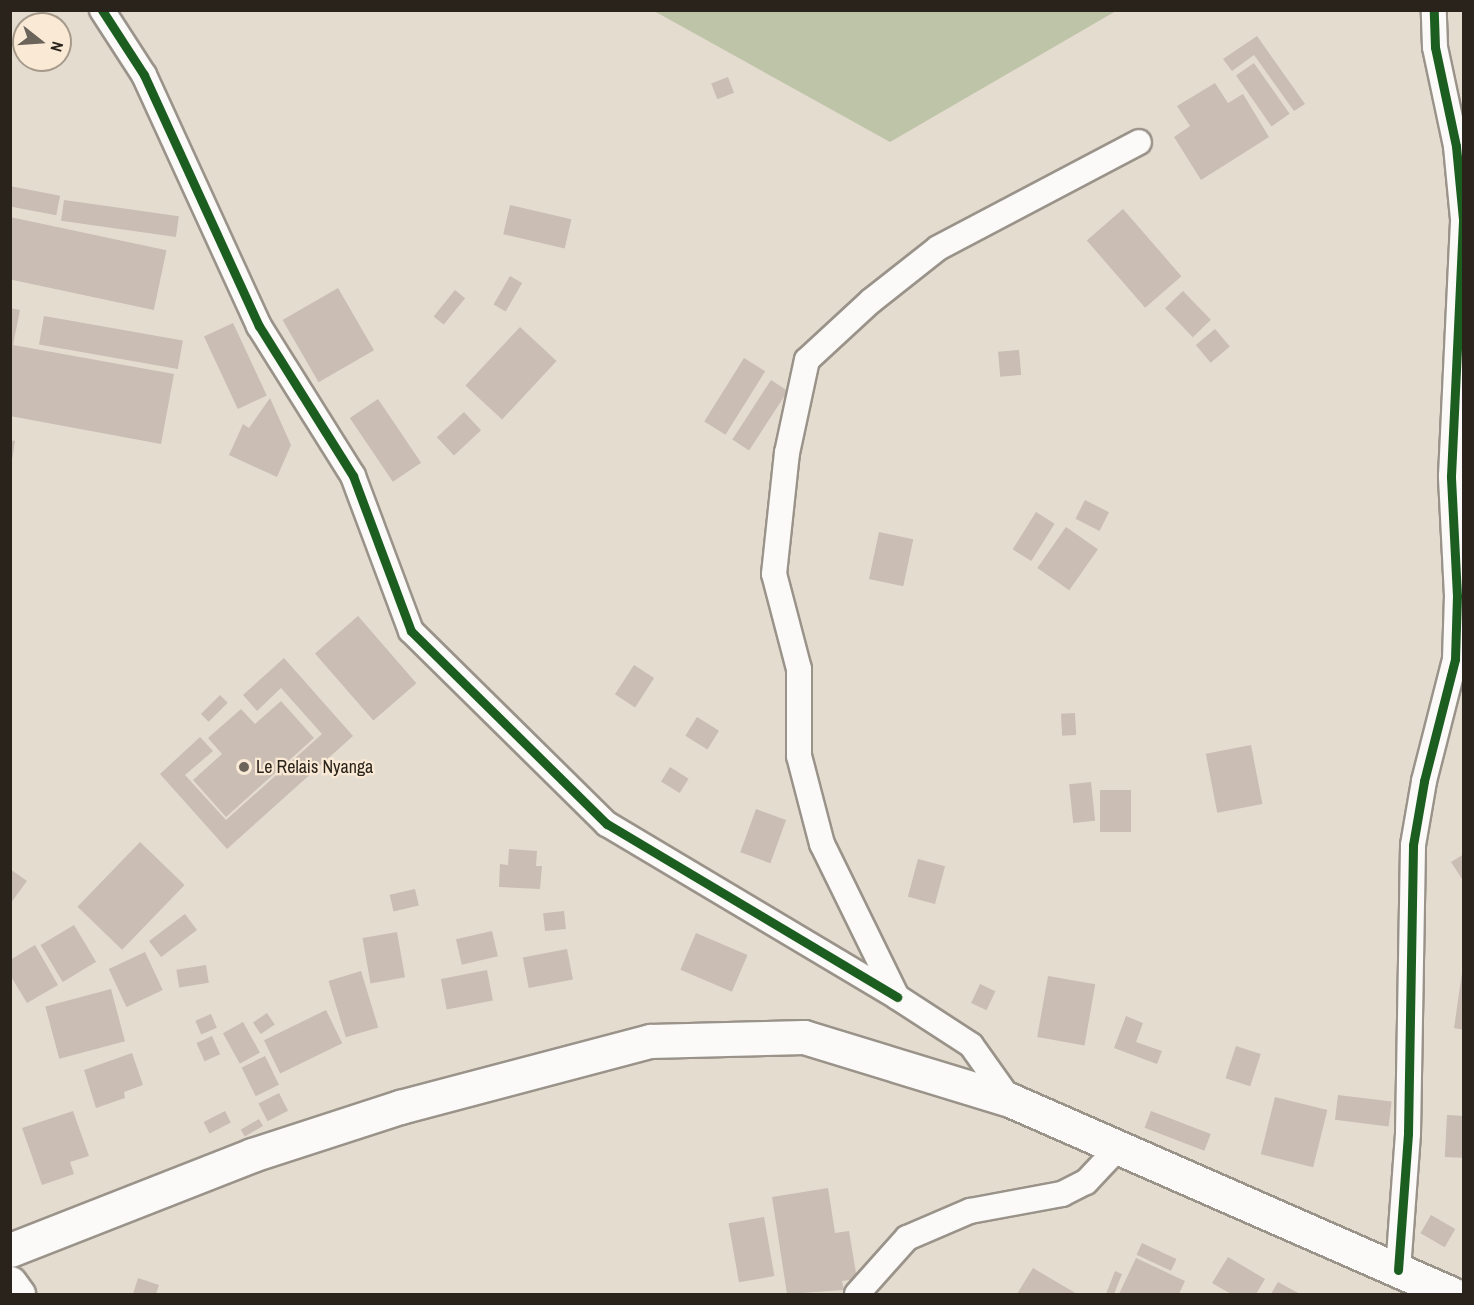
<!DOCTYPE html>
<html>
<head>
<meta charset="utf-8">
<style>
	body { margin:0 }
	#map { position:relative; width:1474px; height:1305px; overflow:hidden; background:#e5dcd0; font-family:"Archivo Narrow",sans-serif }
	div>[style] { position:absolute }
	[style*='--x'] { left:calc(var(--x)*1px); top:calc(var(--y)*1px); width:calc(var(--w)*1px); rotate:calc(var(--a)*1deg) }
	.forest>* { inset:0; background:#bec4a8 }
	.building>* { inset:0; background:#cabdb3; transform-origin:0 0 }
	.roads { filter:drop-shadow(2px 0 #9a938a) drop-shadow(-2px 0 #9a938a) drop-shadow(0 2px #9a938a) drop-shadow(0 -2px #9a938a) }
	.minor>* { height:24px; margin:-12px; padding:0 12px; transform-origin:12px; border-radius:12px; background:#fbfaf8 }
	.primary>* { height:33px; margin:-16.5px; padding:0 16.5px; transform-origin:16.5px; border-radius:16.5px; background:#fbfaf8 }
	.trunk>* { height:33px; margin:-16.5px; padding:0 16.5px; transform-origin:16.5px; border-radius:16.5px; background:#fbfaf8 }
	.cycleway>* { height:9px; margin:-4.5px; padding:0 4.5px; transform-origin:4.5px; border-radius:4.5px; background:#1b5e20 }
	.dots>* { width:16px; height:16px; translate:-50% -50%; box-sizing:border-box; border:3px solid #faead5; border-radius:50% }
	span { translate:-50% -50%; white-space:nowrap; text-align:center; line-height:1.15; -webkit-text-stroke:4.5px #faead5; paint-order:stroke }
	.poi-label { font-size:18px; color:#29231c }
	.left { translate:0 -50%; text-align:left }
	.frame { position:absolute; inset:0; border:12px solid #29231c; pointer-events:none }
	.north { position:absolute; left:12px; top:12px; width:60px; height:60px; box-sizing:border-box; background:#faead5; border:2px solid #a69a8b; border-radius:50%; rotate:107deg; font-size:16px; font-weight:700; line-height:24px; text-align:center; color:#29231c }
	.north::after { content:''; display:block; margin:auto; width:21px; height:27px; background:#6b645b; clip-path:polygon(50% 0,100% 100%,50% 72%,0 100%) }
</style>
</head>
<body>
<div id="map">
	<div class="forest">
		<i style="clip-path:polygon(654px 11px,1116px 11px,890px 142px)"></i>
	</div>
	<div class="building">
		<i style="clip-path:polygon(1257px 36px,1305px 104px,1294px 111px,1254px 55px,1232px 71px,1223px 59px)"></i>
		<i style="left:1254px;top:63px;width:62px;height:22px;rotate:55deg"></i>
		<i style="left:728px;top:77px;width:17px;height:18px;rotate:69deg"></i>
		<i style="clip-path:polygon(1215px 83px,1228px 103px,1243px 94px,1269px 137px,1201px 180px,1174px 137px,1190px 126px,1177px 106px)"></i>
		<i style="left:10px;top:186px;width:51px;height:20px;rotate:11deg"></i>
		<i style="left:64px;top:200px;width:116px;height:21px;rotate:8deg"></i>
		<i style="left:510px;top:205px;width:63px;height:30px;rotate:13deg"></i>
		<i style="left:1123px;top:209px;width:89px;height:48px;rotate:49deg"></i>
		<i style="left:10px;top:217px;width:160px;height:61px;rotate:12deg"></i>
		<i style="left:510px;top:276px;width:14px;height:33px;rotate:30deg"></i>
		<i style="left:338px;top:288px;width:72px;height:64px;rotate:60deg"></i>
		<i style="left:455px;top:290px;width:13px;height:34px;rotate:39deg"></i>
		<i style="left:1183px;top:291px;width:40px;height:25px;rotate:46deg"></i>
		<i style="clip-path:polygon(10px 308px,20px 310px,13px 345px,174px 374px,161px 444px,10px 416px)"></i>
		<i style="left:44px;top:316px;width:141px;height:29px;rotate:10deg"></i>
		<i style="left:233px;top:323px;width:80px;height:32px;rotate:65deg"></i>
		<i style="left:520px;top:327px;width:50px;height:80px;rotate:43deg"></i>
		<i style="left:1215px;top:329px;width:23px;height:25px;rotate:50deg"></i>
		<i style="left:1019px;top:350px;width:25px;height:21px;rotate:85deg"></i>
		<i style="left:744px;top:358px;width:25px;height:75px;rotate:32deg"></i>
		<i style="left:771px;top:380px;width:20px;height:71px;rotate:33deg"></i>
		<i style="clip-path:polygon(270px 398px,291px 445px,277px 477px,229px 455px,243px 424px,249px 428px)"></i>
		<i style="left:378px;top:399px;width:77px;height:34px;rotate:56deg"></i>
		<i style="left:464px;top:412px;width:25px;height:37px;rotate:47deg"></i>
		<i style="clip-path:polygon(10px 440px,15px 441px,12px 460px,10px 460px)"></i>
		<i style="left:1085px;top:500px;width:27px;height:21px;rotate:27deg"></i>
		<i style="left:1036px;top:512px;width:22px;height:44px;rotate:32deg"></i>
		<i style="left:1066px;top:527px;width:39px;height:50px;rotate:35deg"></i>
		<i style="left:879px;top:532px;width:35px;height:48px;rotate:12deg"></i>
		<i style="left:358px;top:616px;width:89px;height:57px;rotate:49deg"></i>
		<i style="clip-path:polygon(284px 658px,353px 736px,227px 849px,160px 774px,200px 737px,213px 751px,185px 775px,226px 820px,322px 734px,281px 688px,257px 711px,243px 695px)"></i>
		<i style="left:634px;top:665px;width:24px;height:35px;rotate:33deg"></i>
		<i style="left:220px;top:695px;width:11px;height:27px;rotate:45deg"></i>
		<i style="clip-path:polygon(281px 701px,314px 738px,226px 817px,193px 780px,222px 754px,208px 738px,241px 709px,255px 724px)"></i>
		<i style="left:1075px;top:713px;width:22px;height:14px;rotate:87deg"></i>
		<i style="left:697px;top:717px;width:26px;height:22px;rotate:32deg"></i>
		<i style="left:1251px;top:745px;width:60px;height:46px;rotate:79deg"></i>
		<i style="left:670px;top:767px;width:22px;height:17px;rotate:32deg"></i>
		<i style="left:1091px;top:782px;width:39px;height:22px;rotate:84deg"></i>
		<i style="left:1100px;top:790px;width:31px;height:42px"></i>
		<i style="left:756px;top:809px;width:32px;height:46px;rotate:20deg"></i>
		<i style="left:140px;top:842px;width:62px;height:90px;rotate:44deg"></i>
		<i style="clip-path:polygon(509px 849px,537px 851px,536px 866px,542px 866px,540px 889px,499px 887px,500px 864px,508px 865px)"></i>
		<i style="clip-path:polygon(1464px 854px,1464px 882px,1451px 862px)"></i>
		<i style="left:918px;top:859px;width:28px;height:39px;rotate:15deg"></i>
		<i style="clip-path:polygon(10px 869px,27px 881px,10px 904px)"></i>
		<i style="left:415px;top:889px;width:17px;height:26px;rotate:77deg"></i>
		<i style="left:564px;top:911px;width:18px;height:21px;rotate:84deg"></i>
		<i style="left:185px;top:914px;width:20px;height:45px;rotate:53deg"></i>
		<i style="left:74px;top:925px;width:43px;height:39px;rotate:59deg"></i>
		<i style="left:492px;top:931px;width:26px;height:37px;rotate:77deg"></i>
		<i style="left:397px;top:932px;width:46px;height:35px;rotate:80deg"></i>
		<i style="left:696px;top:933px;width:56px;height:40px;rotate:23deg"></i>
		<i style="clip-path:polygon(35px 945px,58px 985px,27px 1003px,10px 975px,10px 960px)"></i>
		<i style="left:567px;top:949px;width:31px;height:45px;rotate:79deg"></i>
		<i style="left:145px;top:952px;width:42px;height:40px;rotate:65deg"></i>
		<i style="left:206px;top:965px;width:18px;height:30px;rotate:81deg"></i>
		<i style="left:487px;top:970px;width:31px;height:47px;rotate:79deg"></i>
		<i style="left:361px;top:971px;width:59px;height:34px;rotate:73deg"></i>
		<i style="clip-path:polygon(1462px 973px,1464px 973px,1464px 1030px,1454px 1028px)"></i>
		<i style="left:1048px;top:976px;width:48px;height:62px;rotate:10deg"></i>
		<i style="left:980px;top:984px;width:17px;height:21px;rotate:25deg"></i>
		<i style="left:111px;top:989px;width:54px;height:68px;rotate:75deg"></i>
		<i style="left:326px;top:1010px;width:37px;height:69px;rotate:64deg"></i>
		<i style="left:267px;top:1013px;width:14px;height:17px;rotate:56deg"></i>
		<i style="left:211px;top:1014px;width:15px;height:17px;rotate:67deg"></i>
		<i style="clip-path:polygon(1126px 1016px,1143px 1023px,1136px 1042px,1162px 1051px,1157px 1064px,1114px 1048px)"></i>
		<i style="left:243px;top:1022px;width:35px;height:23px;rotate:61deg"></i>
		<i style="left:212px;top:1036px;width:20px;height:17px;rotate:66deg"></i>
		<i style="left:1236px;top:1046px;width:26px;height:34px;rotate:18deg"></i>
		<i style="clip-path:polygon(132px 1053px,143px 1085px,124px 1092px,125px 1098px,96px 1108px,84px 1070px)"></i>
		<i style="left:265px;top:1056px;width:32px;height:26px;rotate:64deg"></i>
		<i style="left:279px;top:1093px;width:20px;height:23px;rotate:63deg"></i>
		<i style="left:1338px;top:1095px;width:54px;height:25px;rotate:7deg"></i>
		<i style="left:1275px;top:1097px;width:54px;height:59px;rotate:14deg"></i>
		<i style="clip-path:polygon(73px 1111px,89px 1156px,70px 1162px,74px 1174px,42px 1185px,22px 1128px)"></i>
		<i style="left:225px;top:1111px;width:13px;height:24px;rotate:63deg"></i>
		<i style="left:1151px;top:1111px;width:64px;height:18px;rotate:21deg"></i>
		<i style="left:1447px;top:1115px;width:17px;height:42px;rotate:3deg"></i>
		<i style="left:259px;top:1119px;width:8px;height:21px;rotate:60deg"></i>
		<i style="clip-path:polygon(828px 1188px,835px 1233px,849px 1231px,857px 1279px,842px 1281px,844px 1290px,787px 1294px,772px 1197px)"></i>
		<i style="left:1431px;top:1215px;width:28px;height:21px;rotate:30deg"></i>
		<i style="left:764px;top:1217px;width:60px;height:36px;rotate:80deg"></i>
		<i style="left:1142px;top:1243px;width:38px;height:13px;rotate:25deg"></i>
		<i style="clip-path:polygon(1228px 1257px,1265px 1279px,1256px 1294px,1231px 1294px,1212px 1283px)"></i>
		<i style="clip-path:polygon(1136px 1258px,1185px 1281px,1179px 1294px,1119px 1294px)"></i>
		<i style="clip-path:polygon(1033px 1268px,1077px 1294px,1017px 1294px)"></i>
		<i style="clip-path:polygon(1115px 1271px,1122px 1274px,1114px 1294px,1106px 1294px)"></i>
		<i style="clip-path:polygon(138px 1278px,159px 1285px,156px 1294px,133px 1294px)"></i>
		<i style="clip-path:polygon(1278px 1282px,1300px 1294px,1271px 1294px)"></i>
	</div>
	<div class="roads">
		<div class="minor">
			<i style="--x:102;--y:10;--w:77;--a:57.1"></i>
			<i style="--x:144;--y:75;--w:276;--a:65.4"></i>
			<i style="--x:259;--y:326;--w:177;--a:57.9"></i>
			<i style="--x:353;--y:476;--w:165;--a:69.5"></i>
			<i style="--x:411;--y:631;--w:275;--a:44.6"></i>
			<i style="--x:607;--y:824;--w:338;--a:30.8"></i>
			<i style="--x:1010;--y:1100;--w:67;--a:-125.3"></i>
			<i style="--x:971;--y:1045;--w:88;--a:-147"></i>
			<i style="--x:897;--y:997;--w:170;--a:-116.1"></i>
			<i style="--x:822;--y:844;--w:91;--a:-104.6"></i>
			<i style="--x:799;--y:756;--w:87;--a:-90"></i>
			<i style="--x:799;--y:669;--w:98;--a:-104.7"></i>
			<i style="--x:774;--y:574;--w:122;--a:-83.9"></i>
			<i style="--x:787;--y:453;--w:95;--a:-77.9"></i>
			<i style="--x:807;--y:360;--w:87;--a:-42.7"></i>
			<i style="--x:871;--y:301;--w:85;--a:-38.3"></i>
			<i style="--x:938;--y:248;--w:227;--a:-27.8"></i>
			<i style="--x:1398;--y:1270;--w:137;--a:-85.8"></i>
			<i style="--x:1408;--y:1133;--w:288;--a:-89"></i>
			<i style="--x:1413;--y:845;--w:65;--a:-80.2"></i>
			<i style="--x:1424;--y:781;--w:126;--a:-75.7"></i>
			<i style="--x:1455;--y:659;--w:63;--a:-88.2"></i>
			<i style="--x:1457;--y:596;--w:120;--a:-92.9"></i>
			<i style="--x:1451;--y:476;--w:257;--a:-87.3"></i>
			<i style="--x:1463;--y:219;--w:73;--a:-95.5"></i>
			<i style="--x:1456;--y:146;--w:101;--a:-102"></i>
			<i style="--x:1435;--y:47;--w:37;--a:-92"></i>
			<i style="--x:857;--y:1294;--w:75;--a:-48.2"></i>
			<i style="--x:907;--y:1238;--w:69;--a:-23.2"></i>
			<i style="--x:970;--y:1211;--w:94;--a:-10.5"></i>
			<i style="--x:1062;--y:1194;--w:27;--a:-27"></i>
			<i style="--x:1086;--y:1182;--w:47;--a:-46.7"></i>
		</div>
		<div class="primary">
			<i style="--x:10;--y:1250;--w:260;--a:-21.4"></i>
			<i style="--x:252;--y:1155;--w:156;--a:-18"></i>
			<i style="--x:400;--y:1107;--w:259;--a:-14.8"></i>
			<i style="--x:650;--y:1041;--w:154;--a:-1.5"></i>
			<i style="--x:804;--y:1037;--w:215;--a:17"></i>
			<i style="--x:1010;--y:1100;--w:482;--a:23.7"></i>
		</div>
		<div class="trunk">
			<i style="--x:10;--y:1283;--w:14;--a:54"></i>
		</div>
	</div>
	<div class="cycleway">
		<i style="--x:102;--y:10;--w:77;--a:57.1"></i>
		<i style="--x:144;--y:75;--w:276;--a:65.4"></i>
		<i style="--x:259;--y:326;--w:177;--a:57.9"></i>
		<i style="--x:353;--y:476;--w:165;--a:69.5"></i>
		<i style="--x:411;--y:631;--w:275;--a:44.6"></i>
		<i style="--x:607;--y:824;--w:338;--a:30.8"></i>
		<i style="--x:1398;--y:1270;--w:137;--a:-85.8"></i>
		<i style="--x:1408;--y:1133;--w:288;--a:-89"></i>
		<i style="--x:1413;--y:845;--w:65;--a:-80.2"></i>
		<i style="--x:1424;--y:781;--w:126;--a:-75.7"></i>
		<i style="--x:1455;--y:659;--w:63;--a:-88.2"></i>
		<i style="--x:1457;--y:596;--w:120;--a:-92.9"></i>
		<i style="--x:1451;--y:476;--w:257;--a:-87.3"></i>
		<i style="--x:1463;--y:219;--w:73;--a:-95.5"></i>
		<i style="--x:1456;--y:146;--w:101;--a:-102"></i>
		<i style="--x:1435;--y:47;--w:37;--a:-92"></i>
	</div>
	<div class="dots">
		<i style="left:244px;top:767px;background:#6b645b"></i>
	</div>
	<div class="poi-label">
		<span class="left" style="left:256px;top:767px">Le Relais Nyanga</span>
	</div>
	<div class="frame"></div>
	<div class="north">N</div>
</div>
</body>
</html>
